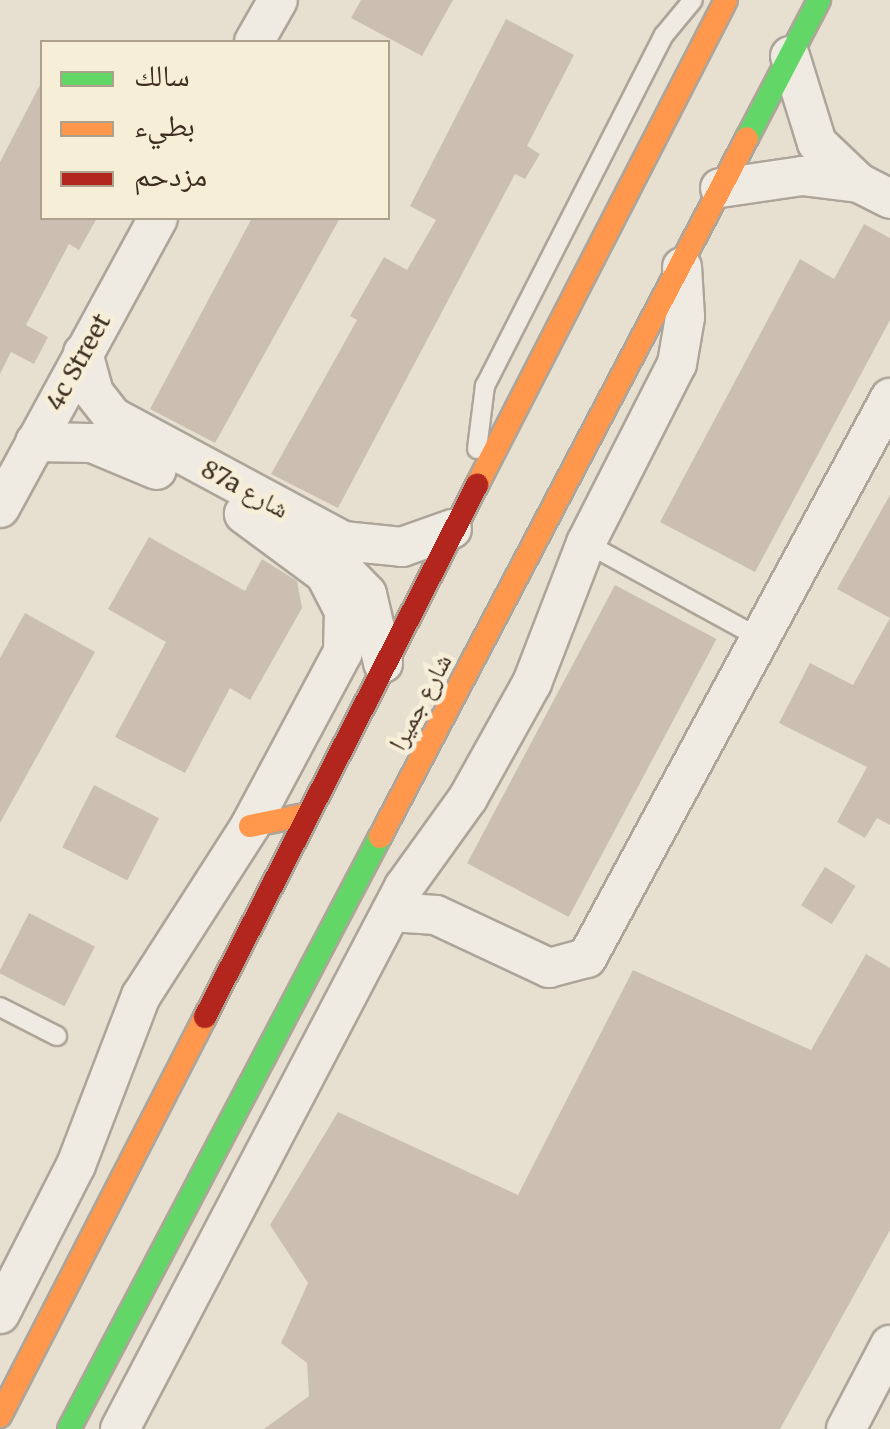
<!DOCTYPE html>
<html>
<head>
<meta charset="utf-8">
<style>
	body { margin:0 }
	#map { position:relative; width:890px; height:1429px; overflow:hidden; background:#e7e0d1; font-family:Merriweather,"Noto Naskh Arabic",serif }
	div>[style] { position:absolute }
	[style*='--x'] { left:calc(var(--x)*1px); top:calc(var(--y)*1px); width:calc(var(--w)*1px); rotate:calc(var(--a)*1deg) }
	.building>* { inset:0; background:#cbbfb2; transform-origin:0 0 }
	.roads { filter:drop-shadow(2px 0 #ada599) drop-shadow(-2px 0 #ada599) drop-shadow(0 2px #ada599) drop-shadow(0 -2px #ada599) }
	.lane>* { height:18px; margin:-9px; padding:0 9px; transform-origin:9px; border-radius:9px; background:#efebe3 }
	.street>* { height:38px; margin:-19px; padding:0 19px; transform-origin:19px; border-radius:19px; background:#efebe3 }
	.fast>* { height:22px; margin:-11px; padding:0 11px; transform-origin:11px; border-radius:11px; background:#63d668 }
	.slow>* { height:22px; margin:-11px; padding:0 11px; transform-origin:11px; border-radius:11px; background:#ff974d }
	.jam>* { height:22px; margin:-11px; padding:0 11px; transform-origin:11px; border-radius:11px; background:#b3261e }
	span { translate:-50% -50%; white-space:nowrap; text-align:center; line-height:1.15; -webkit-text-stroke:9px #f7eed8; paint-order:stroke }
	.street-label { font-size:25px; color:#3d2e20 }
	.legend { position:absolute; left:40px; top:40px; width:350px; height:180px; box-sizing:border-box; background:#f7eed8; border:2px solid #ada18e; margin:0; padding:12px 18px; list-style:none; font-size:30px; color:#3d2e20 }
	.legend li { display:flex; align-items:center; gap:20px; height:50px }
	.legend b { width:50px; border:2px solid #ada18e }
</style>
</head>
<body>
<div id="map">
	<div class="building">
		<i style="clip-path:polygon(361px 0,453px 0,422px 56px,351px 18px)"></i>
		<i style="clip-path:polygon(506px 19px,574px 55px,527px 146px,540px 154px,525px 179px,515px 174px,338px 508px,271px 474px,357px 320px,350px 316px,384px 257px,407px 270px,436px 220px,410px 206px)"></i>
		<i style="clip-path:polygon(42px 81px,42px 218px,97px 218px,79px 250px,69px 244px,26px 325px,48px 337px,34px 364px,11px 352px,0 374px,0 162px)"></i>
		<i style="clip-path:polygon(252px 218px,340px 218px,215px 443px,150px 409px)"></i>
		<i style="clip-path:polygon(864px 224px,890px 238px,890px 320px,755px 572px,660px 522px,800px 259px,834px 279px)"></i>
		<i style="clip-path:polygon(890px 495px,890px 825px,877px 818px,865px 838px,837px 822px,867px 767px,779px 723px,810px 663px,853px 685px,890px 618px,837px 589px)"></i>
		<i style="clip-path:polygon(149px 537px,245px 591px,262px 559px,297px 581px,302px 608px,250px 700px,230px 688px,185px 773px,115px 737px,166px 642px,108px 609px)"></i>
		<i style="left:615px;top:585px;width:115px;height:315px;rotate:28deg"></i>
		<i style="clip-path:polygon(25px 613px,95px 652px,0 823px,0 658px)"></i>
		<i style="left:94px;top:785px;width:73px;height:70px;rotate:27deg"></i>
		<i style="left:825px;top:867px;width:36px;height:45px;rotate:32deg"></i>
		<i style="left:29px;top:913px;width:74px;height:67px;rotate:27deg"></i>
		<i style="clip-path:polygon(866px 954px,890px 968px,890px 1230px,780px 1429px,264px 1429px,309px 1396px,307px 1363px,281px 1343px,308px 1283px,270px 1225px,338px 1112px,518px 1195px,633px 970px,811px 1050px)"></i>
	</div>
	<div class="roads">
		<div class="lane">
			<i style="--x:477;--y:449;--w:64;--a:-82.8"></i>
			<i style="--x:485;--y:386;--w:394;--a:-63"></i>
			<i style="--x:664;--y:35;--w:45;--a:-50.4"></i>
			<i style="--x:586;--y:543;--w:200;--a:28.7"></i>
			<i style="--x:0;--y:1007;--w:64;--a:27"></i>
		</div>
		<div class="street">
			<i style="--x:254;--y:42;--w:48;--a:-60.3"></i>
			<i style="--x:790;--y:56;--w:91;--a:72.8"></i>
			<i style="--x:817;--y:143;--w:58;--a:43.6"></i>
			<i style="--x:859;--y:183;--w:35;--a:27"></i>
			<i style="--x:720;--y:188;--w:83;--a:-8.3"></i>
			<i style="--x:802;--y:176;--w:57;--a:7"></i>
			<i style="--x:83;--y:353;--w:41;--a:74.6"></i>
			<i style="--x:94;--y:393;--w:31;--a:52"></i>
			<i style="--x:113;--y:417;--w:261;--a:28.3"></i>
			<i style="--x:343;--y:541;--w:59;--a:5.8"></i>
			<i style="--x:402;--y:547;--w:53;--a:-19.8"></i>
			<i style="--x:35;--y:442;--w:57;--a:1"></i>
			<i style="--x:92;--y:443;--w:70;--a:22.6"></i>
			<i style="--x:0;--y:508;--w:330;--a:-61.4"></i>
			<i style="--x:327;--y:553;--w:57;--a:45.7"></i>
			<i style="--x:367;--y:594;--w:71;--a:76.9"></i>
			<i style="--x:391;--y:912;--w:45;--a:3.8"></i>
			<i style="--x:436;--y:915;--w:125;--a:25.1"></i>
			<i style="--x:549;--y:968;--w:39;--a:-15"></i>
			<i style="--x:587;--y:958;--w:637;--a:-61.58"></i>
			<i style="--x:0;--y:1314;--w:167;--a:-63"></i>
			<i style="--x:76;--y:1165;--w:181;--a:-69"></i>
			<i style="--x:141;--y:996;--w:202;--a:-57.3"></i>
			<i style="--x:250;--y:826;--w:197;--a:-61.9"></i>
			<i style="--x:343;--y:652;--w:41;--a:-88.6"></i>
			<i style="--x:344;--y:611;--w:42;--a:-117.2"></i>
			<i style="--x:325;--y:574;--w:101;--a:-143.5"></i>
			<i style="--x:120;--y:1429;--w:612;--a:-62.35"></i>
			<i style="--x:404;--y:887;--w:110;--a:-54.3"></i>
			<i style="--x:468;--y:798;--w:132;--a:-60.9"></i>
			<i style="--x:532;--y:683;--w:150;--a:-68.9"></i>
			<i style="--x:586;--y:543;--w:201;--a:-63.1"></i>
			<i style="--x:677;--y:364;--w:48;--a:-80.3"></i>
			<i style="--x:685;--y:317;--w:50;--a:-93.4"></i>
			<i style="--x:846;--y:1429;--w:95;--a:-62.4"></i>
		</div>
		<div class="fast">
			<i style="--x:747;--y:138;--w:156;--a:-62.4"></i>
			<i style="--x:69;--y:1429;--w:669;--a:-62.29"></i>
		</div>
		<div class="slow">
			<i style="--x:477;--y:485;--w:545;--a:-62.82"></i>
			<i style="--x:250;--y:826;--w:55;--a:-11.5"></i>
			<i style="--x:380;--y:837;--w:789;--a:-62.3"></i>
			<i style="--x:0;--y:1416;--w:449;--a:-62.8"></i>
		</div>
		<div class="jam">
			<i style="--x:205;--y:1017;--w:598;--a:-62.92"></i>
		</div>
	</div>
	<div class="street-label">
		<span style="left:78px;top:362px;rotate:-61deg">4c Street</span>
		<span style="left:245px;top:489px;rotate:28deg">87a شارع</span>
		<span style="left:420px;top:702px;rotate:-62deg">شارع جميرا</span>
	</div>
	<ul class="legend">
	<li><b style="height:12px;background:#63d668"></b>سالك</li>
	<li><b style="height:12px;background:#ff974d"></b>بطيء</li>
	<li><b style="height:12px;background:#b3261e"></b>مزدحم</li>
	</ul>
</div>
</body>
</html>
